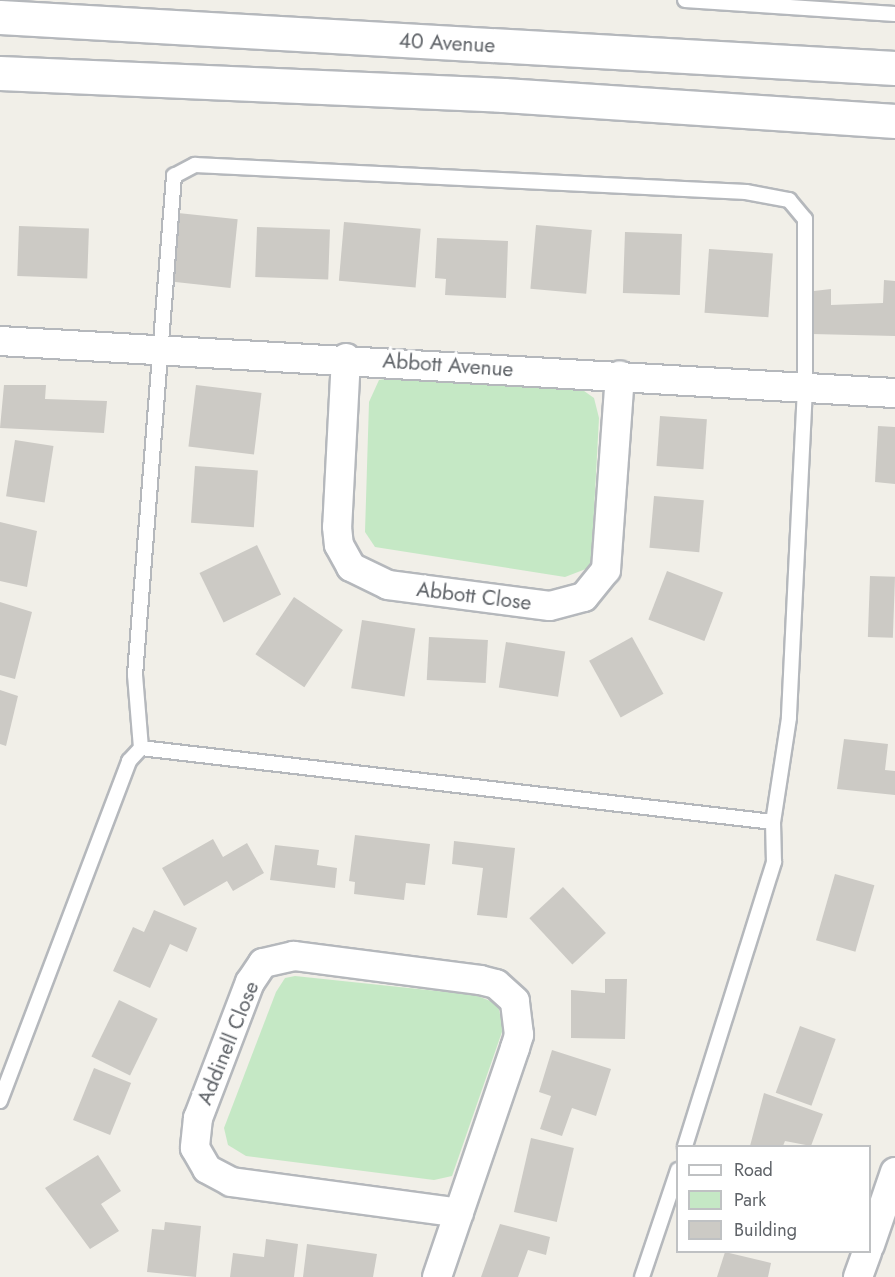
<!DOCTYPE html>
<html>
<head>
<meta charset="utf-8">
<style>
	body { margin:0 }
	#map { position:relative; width:895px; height:1277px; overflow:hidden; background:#f1efe8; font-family:Jost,sans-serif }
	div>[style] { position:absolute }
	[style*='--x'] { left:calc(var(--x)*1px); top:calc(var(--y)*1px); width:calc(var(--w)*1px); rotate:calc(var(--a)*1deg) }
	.green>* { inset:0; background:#c5e8c5 }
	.building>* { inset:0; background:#cccac5; transform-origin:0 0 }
	.roads { filter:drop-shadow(2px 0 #b5b8bc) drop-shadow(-2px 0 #b5b8bc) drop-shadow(0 2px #b5b8bc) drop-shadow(0 -2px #b5b8bc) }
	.service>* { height:14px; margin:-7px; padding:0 7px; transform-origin:7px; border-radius:7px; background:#fff }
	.minor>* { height:28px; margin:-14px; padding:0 14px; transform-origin:14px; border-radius:14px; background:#fff }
	.secondary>* { height:33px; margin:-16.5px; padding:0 16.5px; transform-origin:16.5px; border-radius:16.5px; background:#fff }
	span { translate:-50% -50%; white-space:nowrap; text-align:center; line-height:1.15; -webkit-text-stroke:6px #fff; paint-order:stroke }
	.street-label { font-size:21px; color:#5f6368 }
	.legend { position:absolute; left:676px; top:1145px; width:195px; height:108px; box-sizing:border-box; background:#fff; border:2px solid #bfc1c3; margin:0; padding:8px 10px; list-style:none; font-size:18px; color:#5f6368 }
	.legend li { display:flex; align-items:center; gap:12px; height:30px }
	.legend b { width:30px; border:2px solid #bfc1c3 }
</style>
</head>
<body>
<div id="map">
	<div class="green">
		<i style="clip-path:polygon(401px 376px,577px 386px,594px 398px,599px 418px,591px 567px,565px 577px,375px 547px,365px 532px,369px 402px,379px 380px)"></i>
		<i style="clip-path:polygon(295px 976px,475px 995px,498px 1004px,503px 1029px,452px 1176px,434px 1180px,246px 1156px,228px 1145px,224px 1128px,276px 992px,285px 978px)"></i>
	</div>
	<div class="building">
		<i style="left:178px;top:213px;width:60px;height:69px;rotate:6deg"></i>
		<i style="left:344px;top:222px;width:77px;height:59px;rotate:5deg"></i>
		<i style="left:536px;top:225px;width:56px;height:64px;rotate:5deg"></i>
		<i style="left:19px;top:226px;width:70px;height:50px;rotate:2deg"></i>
		<i style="left:257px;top:227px;width:73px;height:50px;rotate:2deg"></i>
		<i style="left:625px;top:232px;width:57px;height:61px;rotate:2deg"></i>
		<i style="clip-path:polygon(437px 238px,508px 241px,506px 298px,445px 295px,446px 279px,435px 278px)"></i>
		<i style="left:709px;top:249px;width:64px;height:64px;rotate:4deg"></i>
		<i style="clip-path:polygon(884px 280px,895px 281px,895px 336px,812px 334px,814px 291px,831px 289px,831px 305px,883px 303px)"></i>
		<i style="clip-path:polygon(4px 385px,46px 385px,45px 399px,107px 401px,104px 433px,0 428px)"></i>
		<i style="left:196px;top:385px;width:66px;height:62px;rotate:7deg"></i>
		<i style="left:660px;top:416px;width:47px;height:50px;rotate:4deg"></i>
		<i style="clip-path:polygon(878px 426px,895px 427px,895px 484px,875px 482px)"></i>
		<i style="left:15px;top:440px;width:39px;height:57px;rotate:9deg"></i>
		<i style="left:195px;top:466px;width:63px;height:57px;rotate:4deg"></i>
		<i style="left:654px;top:496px;width:50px;height:52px;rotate:5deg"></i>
		<i style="clip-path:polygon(0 522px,37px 531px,27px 587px,0 581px)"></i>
		<i style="left:257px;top:545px;width:55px;height:64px;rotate:64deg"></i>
		<i style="left:667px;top:571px;width:60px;height:52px;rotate:21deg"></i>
		<i style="left:870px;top:576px;width:25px;height:61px;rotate:2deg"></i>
		<i style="left:294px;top:597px;width:59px;height:69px;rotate:34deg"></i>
		<i style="clip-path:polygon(0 602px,32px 612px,15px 679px,0 675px)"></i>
		<i style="left:362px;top:620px;width:54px;height:69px;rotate:9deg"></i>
		<i style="left:429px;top:637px;width:59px;height:43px;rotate:3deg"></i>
		<i style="left:632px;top:637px;width:65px;height:49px;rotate:61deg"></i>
		<i style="left:506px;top:642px;width:60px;height:46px;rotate:9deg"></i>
		<i style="clip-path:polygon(0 690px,18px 696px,6px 746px,0 744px)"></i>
		<i style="clip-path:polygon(844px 739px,888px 744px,885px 770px,895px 771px,895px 795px,837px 789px)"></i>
		<i style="clip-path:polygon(355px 835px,430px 844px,425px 885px,406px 883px,404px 900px,354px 894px,355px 882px,349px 881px)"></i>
		<i style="clip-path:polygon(213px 839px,223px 857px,247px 843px,264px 873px,233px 891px,227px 881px,184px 906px,162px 868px)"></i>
		<i style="clip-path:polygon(454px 841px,515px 848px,507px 918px,477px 915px,483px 868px,452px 864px)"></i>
		<i style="clip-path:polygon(275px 845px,319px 850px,317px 865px,337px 868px,335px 888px,270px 880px)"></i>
		<i style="left:835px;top:874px;width:41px;height:69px;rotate:16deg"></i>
		<i style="left:563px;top:887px;width:63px;height:46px;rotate:47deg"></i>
		<i style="clip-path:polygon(154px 910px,197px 928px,187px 952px,170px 944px,150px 988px,113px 971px,133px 927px,144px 932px)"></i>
		<i style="clip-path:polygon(605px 979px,627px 979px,625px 1039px,571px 1038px,571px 990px,605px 993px)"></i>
		<i style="left:119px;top:1000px;width:43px;height:63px;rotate:26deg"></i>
		<i style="left:800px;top:1026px;width:38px;height:71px;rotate:20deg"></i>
		<i style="clip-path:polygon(552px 1050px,611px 1069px,596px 1116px,572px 1108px,562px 1136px,540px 1129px,551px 1096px,539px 1092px)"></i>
		<i style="left:94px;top:1068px;width:40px;height:56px;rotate:22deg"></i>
		<i style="clip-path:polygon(764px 1093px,823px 1114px,811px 1146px,785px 1141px,783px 1146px,750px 1146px)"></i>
		<i style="left:531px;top:1138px;width:44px;height:76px;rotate:13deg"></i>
		<i style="clip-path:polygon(98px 1155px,121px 1191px,101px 1204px,119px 1231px,90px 1249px,45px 1188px)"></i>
		<i style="clip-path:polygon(165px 1222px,201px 1226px,196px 1277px,147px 1272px,152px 1229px,164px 1230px)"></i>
		<i style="clip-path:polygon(500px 1224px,550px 1237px,546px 1255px,528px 1250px,518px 1277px,481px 1277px)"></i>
		<i style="clip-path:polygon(266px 1239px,298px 1244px,294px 1277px,230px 1277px,233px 1253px,264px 1257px)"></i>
		<i style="clip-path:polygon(307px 1244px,377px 1254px,373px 1277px,303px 1277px)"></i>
		<i style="clip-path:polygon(725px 1252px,771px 1263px,768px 1277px,717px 1277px)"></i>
	</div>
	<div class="roads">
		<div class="service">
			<i style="--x:685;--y:0;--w:210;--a:3.8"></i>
			<i style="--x:141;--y:748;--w:636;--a:6.68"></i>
			<i style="--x:0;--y:1101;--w:364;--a:-69.2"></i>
			<i style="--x:129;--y:761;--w:18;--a:-47"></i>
			<i style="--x:141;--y:748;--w:73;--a:-94.7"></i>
			<i style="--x:135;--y:675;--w:501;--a:-85.53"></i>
			<i style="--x:174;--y:176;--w:24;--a:-28"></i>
			<i style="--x:195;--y:165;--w:552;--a:2.81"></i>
			<i style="--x:746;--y:192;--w:44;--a:10.5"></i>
			<i style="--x:789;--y:200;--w:25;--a:50"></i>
			<i style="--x:805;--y:219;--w:169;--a:90"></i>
			<i style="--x:805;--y:388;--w:330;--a:92.8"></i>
			<i style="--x:789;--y:718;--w:105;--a:98.7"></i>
			<i style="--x:773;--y:822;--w:40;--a:88.6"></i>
			<i style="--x:774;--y:862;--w:298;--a:107.4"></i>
			<i style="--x:642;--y:1277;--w:113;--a:-71.4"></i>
		</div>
		<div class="minor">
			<i style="--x:0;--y:341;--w:897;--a:3.33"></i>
			<i style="--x:346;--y:358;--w:169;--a:93"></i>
			<i style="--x:337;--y:527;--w:18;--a:84"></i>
			<i style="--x:339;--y:545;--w:25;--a:61"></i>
			<i style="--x:351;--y:567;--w:41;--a:25.9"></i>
			<i style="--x:388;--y:585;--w:163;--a:7.4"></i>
			<i style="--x:550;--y:606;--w:35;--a:-15"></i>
			<i style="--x:584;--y:597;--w:35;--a:-51"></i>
			<i style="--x:606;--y:570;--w:195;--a:-85.9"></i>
			<i style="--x:870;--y:1245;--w:77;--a:-71.1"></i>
			<i style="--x:437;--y:1277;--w:242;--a:-71.2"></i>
			<i style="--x:515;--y:1048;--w:14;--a:-73"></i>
			<i style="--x:519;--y:1035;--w:34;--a:-97"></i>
			<i style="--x:515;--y:1001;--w:25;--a:-138"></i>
			<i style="--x:496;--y:984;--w:16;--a:-166"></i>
			<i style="--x:480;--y:980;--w:188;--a:-172.6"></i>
			<i style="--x:294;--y:956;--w:32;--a:167"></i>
			<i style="--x:263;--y:963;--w:23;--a:124"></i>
			<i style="--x:250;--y:982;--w:146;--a:110.9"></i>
			<i style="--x:198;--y:1118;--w:30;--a:96"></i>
			<i style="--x:195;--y:1148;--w:24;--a:60"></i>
			<i style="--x:207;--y:1169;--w:27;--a:28"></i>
			<i style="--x:231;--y:1182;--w:230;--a:7.7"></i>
			<i style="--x:858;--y:1277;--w:27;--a:-70"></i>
		</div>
		<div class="secondary">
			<i style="--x:0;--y:17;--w:896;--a:3.26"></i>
			<i style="--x:0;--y:73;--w:504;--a:2.5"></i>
			<i style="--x:504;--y:95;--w:392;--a:3.8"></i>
		</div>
	</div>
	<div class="street-label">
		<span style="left:447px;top:43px;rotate:3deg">40 Avenue</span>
		<span style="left:448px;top:365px;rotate:4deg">Abbott Avenue</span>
		<span style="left:474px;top:596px;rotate:7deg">Abbott Close</span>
		<span style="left:228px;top:1043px;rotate:-68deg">Addinell Close</span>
	</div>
	<ul class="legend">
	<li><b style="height:8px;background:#fff"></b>Road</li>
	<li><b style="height:16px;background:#c5e8c5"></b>Park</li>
	<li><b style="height:16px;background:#cccac5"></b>Building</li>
	</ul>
</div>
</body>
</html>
